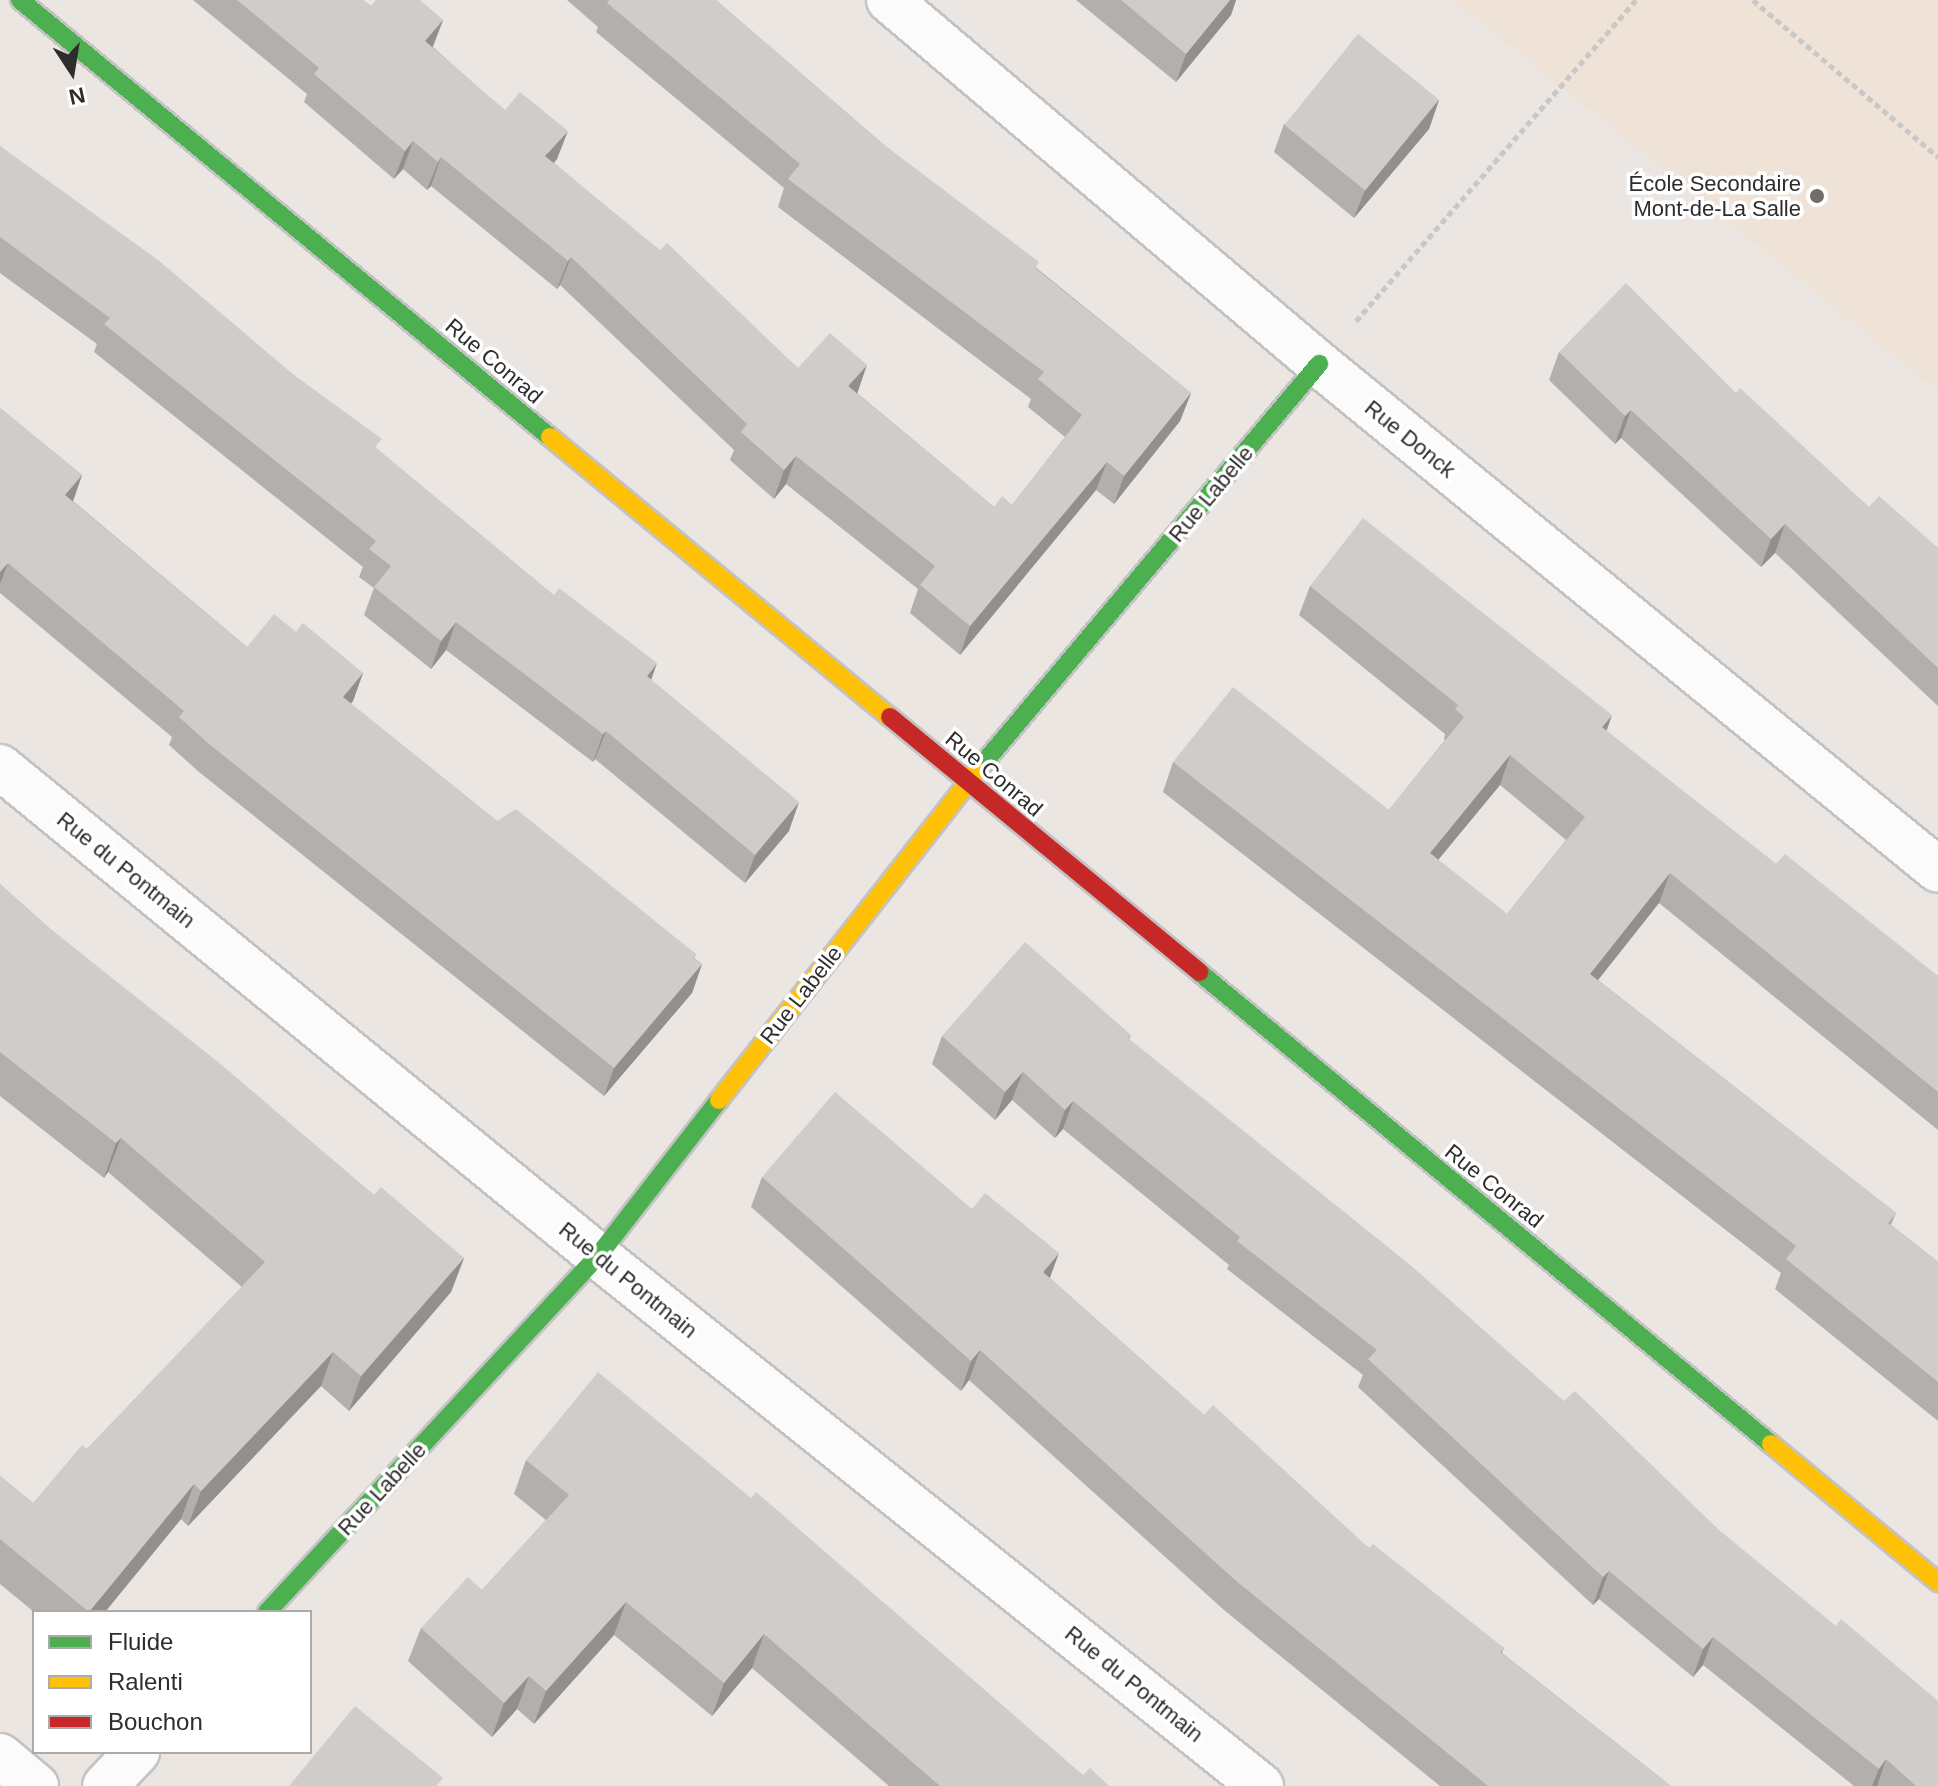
<!DOCTYPE html>
<html>
<head>
<meta charset="utf-8">
<style>
	body { margin:0 }
	#map { position:relative; width:1938px; height:1786px; overflow:hidden; background:#ebe6e2; font-family:Helvetica,sans-serif }
	div>[style] { position:absolute }
	[style*='--x'] { left:calc(var(--x)*1px); top:calc(var(--y)*1px); width:calc(var(--w)*1px); rotate:calc(var(--a)*1deg) }
	.education>* { inset:0; background:#efe2d6 }
	.path>* { height:5px; margin-top:-2.5px; transform-origin:0; background:repeating-linear-gradient(90deg,#c8c8c8 0 6px,transparent 0 10px) }
	.roads { filter:drop-shadow(2px 0 #c4c3c3) drop-shadow(-2px 0 #c4c3c3) drop-shadow(0 2px #c4c3c3) drop-shadow(0 -2px #c4c3c3) }
	.street>* { height:44px; margin:-22px; padding:0 22px; transform-origin:22px; border-radius:22px; background:#fcfbfb }
	.fast>* { height:18px; margin:-9px; padding:0 9px; transform-origin:9px; border-radius:9px; background:#4caf50 }
	.slow>* { height:18px; margin:-9px; padding:0 9px; transform-origin:9px; border-radius:9px; background:#ffc107 }
	.jam>* { height:18px; margin:-9px; padding:0 9px; transform-origin:9px; border-radius:9px; background:#c62828 }
	.wall>* { inset:0; background:#b3afad }
	.shaded-wall>* { inset:0; background:#928f8d }
	.building>* { inset:0; background:#d0ccc9; transform-origin:0 0 }
	.dots>* { width:22px; height:22px; translate:-50% -50%; box-sizing:border-box; border:4px solid #fff; border-radius:50% }
	span { translate:-50% -50%; white-space:nowrap; text-align:center; line-height:1.15; -webkit-text-stroke:7px #fff; paint-order:stroke }
	.poi-label { font-size:22px; color:#2d2d2d }
	.right { translate:-100% -50%; text-align:right }
	.street-label { font-size:22px; color:#2d2d2d }
	.legend { position:absolute; left:32px; top:1610px; width:280px; height:144px; box-sizing:border-box; background:#fff; border:2px solid #ababab; margin:0; padding:10px 14px; list-style:none; font-size:24px; color:#2d2d2d }
	.legend li { display:flex; align-items:center; gap:16px; height:40px }
	.legend b { width:40px; border:2px solid #ababab }
	.north { position:absolute; left:32px; top:32px; width:80px; height:80px; -webkit-text-stroke:6px #fff; paint-order:stroke; rotate:168deg; font-size:22px; font-weight:700; line-height:32px; text-align:center; color:#2d2d2d }
	.north::after { content:''; display:block; margin:auto; width:28px; height:36px; background:#2d2d2d; clip-path:polygon(50% 0,100% 100%,50% 72%,0 100%) }
</style>
</head>
<body>
<div id="map">
	<div class="education">
		<i style="clip-path:polygon(1454px 0,1938px 0,1938px 391px)"></i>
	</div>
	<div class="path">
		<i style="--x:1753;--y:0;--w:243;--a:40.3"></i>
		<i style="--x:1356;--y:321;--w:426;--a:-48.9"></i>
	</div>
	<div class="roads">
		<div class="street">
			<i style="--x:889;--y:0;--w:563;--a:40.25"></i>
			<i style="--x:1319;--y:364;--w:799;--a:39.26"></i>
			<i style="--x:0;--y:767;--w:772;--a:39.27"></i>
			<i style="--x:598;--y:1256;--w:849;--a:38.64"></i>
			<i style="--x:0;--y:1756;--w:47;--a:39.8"></i>
			<i style="--x:105;--y:1786;--w:47;--a:-46.7"></i>
		</div>
		<div class="fast">
			<i style="--x:20;--y:0;--w:687;--a:39.51"></i>
			<i style="--x:977;--y:771;--w:532;--a:-49.96"></i>
			<i style="--x:1199;--y:972;--w:742;--a:39.53"></i>
			<i style="--x:267;--y:1612;--w:486;--a:-47.1"></i>
			<i style="--x:598;--y:1256;--w:197;--a:-52.2"></i>
		</div>
		<div class="slow">
			<i style="--x:550;--y:437;--w:440;--a:39.5"></i>
			<i style="--x:719;--y:1100;--w:418;--a:-51.9"></i>
			<i style="--x:1771;--y:1444;--w:217;--a:39.6"></i>
		</div>
		<div class="jam">
			<i style="--x:890;--y:717;--w:401;--a:39.5"></i>
		</div>
	</div>
	<div class="wall">
		<i style="clip-path:polygon(193px 0,363px 0,371px 6px,443px 20px,433px 47px,557px 159px,554px 163px,798px 368px,857px 393px,994px 507px,1012px 505px,1065px 437px,1028px 407px,1031px 399px,778px 207px,784px 188px,596px 32px,598px 27px,567px 0,716px 0,883px 144px,1191px 393px,1180px 421px,1114px 504px,1096px 490px,960px 655px,910px 613px,918px 589px,786px 484px,774px 499px,730px 460px,734px 450px,560px 285px,557px 289px,431px 186px,427px 190px,403px 169px,394px 179px,304px 102px,307px 94px)"></i>
		<i style="clip-path:polygon(1076px 0,1236px 0,1231px 15px,1176px 82px)"></i>
		<i style="clip-path:polygon(1439px 100px,1429px 129px,1354px 218px,1274px 152px,1284px 124px)"></i>
		<i style="clip-path:polygon(0 146px,378px 450px,651px 680px,789px 831px,745px 883px,595px 759px,593px 762px,446px 650px,431px 669px,364px 615px,374px 588px,359px 577px,363px 567px,94px 352px,97px 344px,0 273px)"></i>
		<i style="clip-path:polygon(1559px 352px,1736px 393px,1869px 507px,1938px 548px,1938px 706px,1775px 553px,1761px 567px,1621px 438px,1615px 444px,1549px 380px)"></i>
		<i style="clip-path:polygon(0 408px,82px 475px,73px 501px,247px 647px,296px 632px,363px 673px,353px 701px,351px 704px,497px 821px,696px 954px,694px 958px,702px 964px,692px 993px,604px 1096px,199px 772px,169px 745px,172px 737px,0 593px)"></i>
		<i style="clip-path:polygon(evenodd,1310px 586px,1606px 731px,1776px 864px,1938px 976px,1938px 1130px,1659px 903px,1598px 980px,1896px 1213px,1891px 1225px,1938px 1262px,1938px 1421px,1775px 1289px,1781px 1273px,1163px 792px,1173px 762px,1389px 810px,1445px 740px,1444px 739px,1445px 734px,1299px 615px,1310px 586px,1500px 785px,1566px 840px,1507px 914px,1438px 860px,1500px 785px)"></i>
		<i style="clip-path:polygon(0 884px,48px 927px,374px 1195px,464px 1258px,451px 1292px,349px 1411px,321px 1386px,188px 1526px,181px 1519px,105px 1612px,34px 1612px,0 1584px,0 1476px,33px 1503px,87px 1449px,242px 1287px,108px 1172px,104px 1178px,0 1096px)"></i>
		<i style="clip-path:polygon(1131px 1035px,1129px 1039px,1938px 1786px,1854px 1786px,1703px 1665px,1693px 1677px,1599px 1599px,1593px 1605px,1358px 1387px,1363px 1375px,1227px 1269px,1229px 1265px,1063px 1129px,1055px 1138px,1012px 1100px,995px 1120px,932px 1064px,942px 1036px)"></i>
		<i style="clip-path:polygon(762px 1177px,972px 1209px,1204px 1415px,1369px 1548px,1504px 1648px,1502px 1653px,1671px 1786px,1440px 1786px,1224px 1610px,969px 1380px,961px 1391px,751px 1207px)"></i>
		<i style="clip-path:polygon(526px 1460px,1083px 1775px,1109px 1786px,889px 1786px,752px 1668px,712px 1716px,614px 1635px,534px 1724px,517px 1709px,492px 1737px,408px 1661px,421px 1628px,482px 1590px,546px 1520px,514px 1494px)"></i>
	</div>
	<div class="shaded-wall">
		<i style="clip-path:polygon(1230px 0,1236px 0,1231px 15px,1176px 82px,1186px 54px)"></i>
		<i style="clip-path:polygon(443px 20px,432px 48px,425px 41px)"></i>
		<i style="clip-path:polygon(1439px 100px,1429px 129px,1354px 218px,1365px 190px)"></i>
		<i style="clip-path:polygon(568px 131px,557px 159px,535px 184px,545px 156px)"></i>
		<i style="clip-path:polygon(413px 141px,403px 169px,394px 179px,405px 151px)"></i>
		<i style="clip-path:polygon(441px 157px,431px 186px,427px 190px,438px 162px)"></i>
		<i style="clip-path:polygon(571px 257px,560px 285px,557px 289px,568px 261px)"></i>
		<i style="clip-path:polygon(867px 365px,857px 394px,848px 386px)"></i>
		<i style="clip-path:polygon(1191px 393px,1180px 421px,1114px 504px,1124px 476px)"></i>
		<i style="clip-path:polygon(1631px 410px,1621px 438px,1615px 444px,1625px 416px)"></i>
		<i style="clip-path:polygon(796px 456px,786px 484px,774px 499px,784px 470px)"></i>
		<i style="clip-path:polygon(1107px 462px,1096px 490px,960px 655px,970px 626px)"></i>
		<i style="clip-path:polygon(82px 475px,72px 504px,65px 495px)"></i>
		<i style="clip-path:polygon(1785px 524px,1775px 553px,1761px 567px,1771px 539px)"></i>
		<i style="clip-path:polygon(8px 563px,0 584px,0 572px)"></i>
		<i style="clip-path:polygon(456px 622px,446px 650px,431px 669px,441px 641px)"></i>
		<i style="clip-path:polygon(657px 663px,647px 692px,647px 676px)"></i>
		<i style="clip-path:polygon(363px 673px,353px 701px,332px 726px,343px 697px)"></i>
		<i style="clip-path:polygon(1612px 715px,1602px 744px,1602px 727px)"></i>
		<i style="clip-path:polygon(606px 731px,595px 759px,593px 762px,603px 734px)"></i>
		<i style="clip-path:polygon(1510px 755px,1500px 785px,1419px 883px,1430px 853px)"></i>
		<i style="clip-path:polygon(799px 802px,789px 831px,745px 883px,755px 855px)"></i>
		<i style="clip-path:polygon(1670px 873px,1659px 903px,1579px 1004px,1590px 974px)"></i>
		<i style="clip-path:polygon(702px 964px,692px 993px,604px 1096px,614px 1068px)"></i>
		<i style="clip-path:polygon(1023px 1072px,1012px 1100px,995px 1120px,1005px 1092px)"></i>
		<i style="clip-path:polygon(1073px 1101px,1063px 1129px,1055px 1138px,1065px 1110px)"></i>
		<i style="clip-path:polygon(121px 1138px,108px 1172px,104px 1178px,116px 1143px)"></i>
		<i style="clip-path:polygon(1059px 1253px,1048px 1283px,1043px 1272px)"></i>
		<i style="clip-path:polygon(464px 1258px,451px 1292px,349px 1411px,361px 1376px)"></i>
		<i style="clip-path:polygon(980px 1350px,969px 1380px,961px 1391px,971px 1361px)"></i>
		<i style="clip-path:polygon(333px 1352px,321px 1386px,188px 1526px,201px 1491px)"></i>
		<i style="clip-path:polygon(194px 1484px,181px 1519px,105px 1612px,89px 1612px)"></i>
		<i style="clip-path:polygon(1609px 1571px,1599px 1599px,1593px 1605px,1603px 1577px)"></i>
		<i style="clip-path:polygon(626px 1602px,614px 1635px,534px 1724px,546px 1691px)"></i>
		<i style="clip-path:polygon(764px 1634px,752px 1668px,712px 1716px,724px 1683px)"></i>
		<i style="clip-path:polygon(1713px 1637px,1703px 1665px,1693px 1677px,1703px 1649px)"></i>
		<i style="clip-path:polygon(529px 1676px,517px 1709px,492px 1737px,504px 1703px)"></i>
		<i style="clip-path:polygon(1886px 1759px,1877px 1786px,1872px 1786px,1879px 1769px)"></i>
	</div>
	<div class="building">
		<i style="clip-path:polygon(237px 0,363px 0,371px 6px,376px 0,420px 0,443px 20px,425px 41px,505px 110px,520px 92px,568px 131px,545px 156px,660px 250px,667px 243px,798px 368px,830px 333px,867px 365px,848px 386px,994px 507px,1002px 496px,1012px 505px,1082px 415px,1038px 379px,1044px 372px,788px 179px,800px 164px,607px 3px,609px 0,716px 0,883px 144px,1039px 262px,1035px 268px,1191px 393px,1124px 476px,1107px 462px,970px 626px,920px 585px,935px 566px,796px 456px,784px 470px,741px 432px,747px 424px,571px 257px,568px 261px,441px 157px,438px 162px,413px 141px,405px 151px,314px 74px,319px 68px)"></i>
		<i style="clip-path:polygon(1121px 0,1230px 0,1186px 54px)"></i>
		<i style="left:1358px;top:34px;width:104px;height:117px;rotate:39deg"></i>
		<i style="clip-path:polygon(0 146px,158px 260px,294px 375px,382px 439px,375px 447px,554px 595px,559px 588px,657px 663px,647px 676px,799px 802px,755px 855px,606px 731px,603px 734px,456px 622px,441px 641px,374px 587px,391px 566px,369px 549px,376px 541px,104px 324px,110px 318px,0 237px)"></i>
		<i style="clip-path:polygon(1626px 283px,1736px 393px,1740px 388px,1869px 507px,1879px 496px,1938px 548px,1938px 668px,1785px 524px,1771px 539px,1631px 410px,1625px 416px,1559px 352px)"></i>
		<i style="clip-path:polygon(0 408px,82px 475px,65px 495px,247px 647px,274px 614px,296px 632px,303px 623px,363px 673px,343px 697px,497px 821px,516px 809px,696px 954px,693px 958px,702px 964px,614px 1068px,209px 744px,179px 717px,184px 711px,8px 563px,0 572px)"></i>
		<i style="clip-path:polygon(evenodd,1363px 518px,1612px 715px,1602px 727px,1776px 864px,1785px 854px,1938px 976px,1938px 1092px,1670px 873px,1590px 974px,1896px 1213px,1888px 1223px,1938px 1262px,1938px 1382px,1786px 1259px,1796px 1246px,1173px 762px,1233px 687px,1389px 810px,1464px 717px,1455px 709px,1458px 705px,1310px 586px,1363px 518px,1510px 755px,1585px 817px,1507px 914px,1430px 853px,1510px 755px)"></i>
		<i style="clip-path:polygon(0 884px,48px 927px,223px 1066px,374px 1195px,381px 1187px,464px 1258px,361px 1376px,333px 1352px,201px 1491px,194px 1484px,89px 1612px,0 1539px,0 1476px,33px 1503px,82px 1445px,87px 1449px,265px 1262px,121px 1138px,116px 1143px,0 1052px)"></i>
		<i style="clip-path:polygon(1025px 942px,1131px 1035px,1128px 1038px,1409px 1264px,1564px 1401px,1575px 1391px,1719px 1530px,1836px 1626px,1841px 1619px,1938px 1701px,1938px 1786px,1916px 1786px,1886px 1759px,1879px 1769px,1713px 1637px,1703px 1649px,1609px 1571px,1603px 1577px,1368px 1359px,1377px 1350px,1237px 1241px,1240px 1237px,1073px 1101px,1065px 1110px,1023px 1072px,1005px 1092px,942px 1036px)"></i>
		<i style="clip-path:polygon(835px 1092px,972px 1209px,985px 1193px,1059px 1253px,1043px 1272px,1204px 1415px,1213px 1405px,1369px 1548px,1373px 1544px,1504px 1648px,1500px 1652px,1671px 1786px,1488px 1786px,1235px 1580px,980px 1350px,971px 1361px,762px 1177px)"></i>
		<i style="clip-path:polygon(598px 1372px,751px 1498px,756px 1492px,1083px 1775px,1090px 1768px,1109px 1786px,940px 1786px,764px 1634px,724px 1683px,626px 1602px,546px 1691px,529px 1676px,504px 1703px,421px 1628px,468px 1577px,482px 1590px,569px 1495px,526px 1460px)"></i>
		<i style="clip-path:polygon(355px 1706px,443px 1778px,436px 1786px,289px 1786px)"></i>
	</div>
	<div class="dots">
		<i style="left:1817px;top:196px;background:#706e6c"></i>
	</div>
	<div class="poi-label">
		<span class="right" style="left:1801px;top:196px">École Secondaire<br>Mont-de-La Salle</span>
	</div>
	<div class="street-label">
		<span style="left:494px;top:361px;rotate:40deg">Rue Conrad</span>
		<span style="left:1410px;top:439px;rotate:39deg">Rue Donck</span>
		<span style="left:1211px;top:494px;rotate:-50deg">Rue Labelle</span>
		<span style="left:994px;top:774px;rotate:40deg">Rue Conrad</span>
		<span style="left:126px;top:870px;rotate:39deg">Rue du Pontmain</span>
		<span style="left:801px;top:995px;rotate:-52deg">Rue Labelle</span>
		<span style="left:1494px;top:1186px;rotate:39deg">Rue Conrad</span>
		<span style="left:628px;top:1280px;rotate:39deg">Rue du Pontmain</span>
		<span style="left:382px;top:1489px;rotate:-47deg">Rue Labelle</span>
		<span style="left:1134px;top:1684px;rotate:39deg">Rue du Pontmain</span>
	</div>
	<ul class="legend">
	<li><b style="height:10px;background:#4caf50"></b>Fluide</li>
	<li><b style="height:10px;background:#ffc107"></b>Ralenti</li>
	<li><b style="height:10px;background:#c62828"></b>Bouchon</li>
	</ul>
	<div class="north">N</div>
</div>
</body>
</html>
